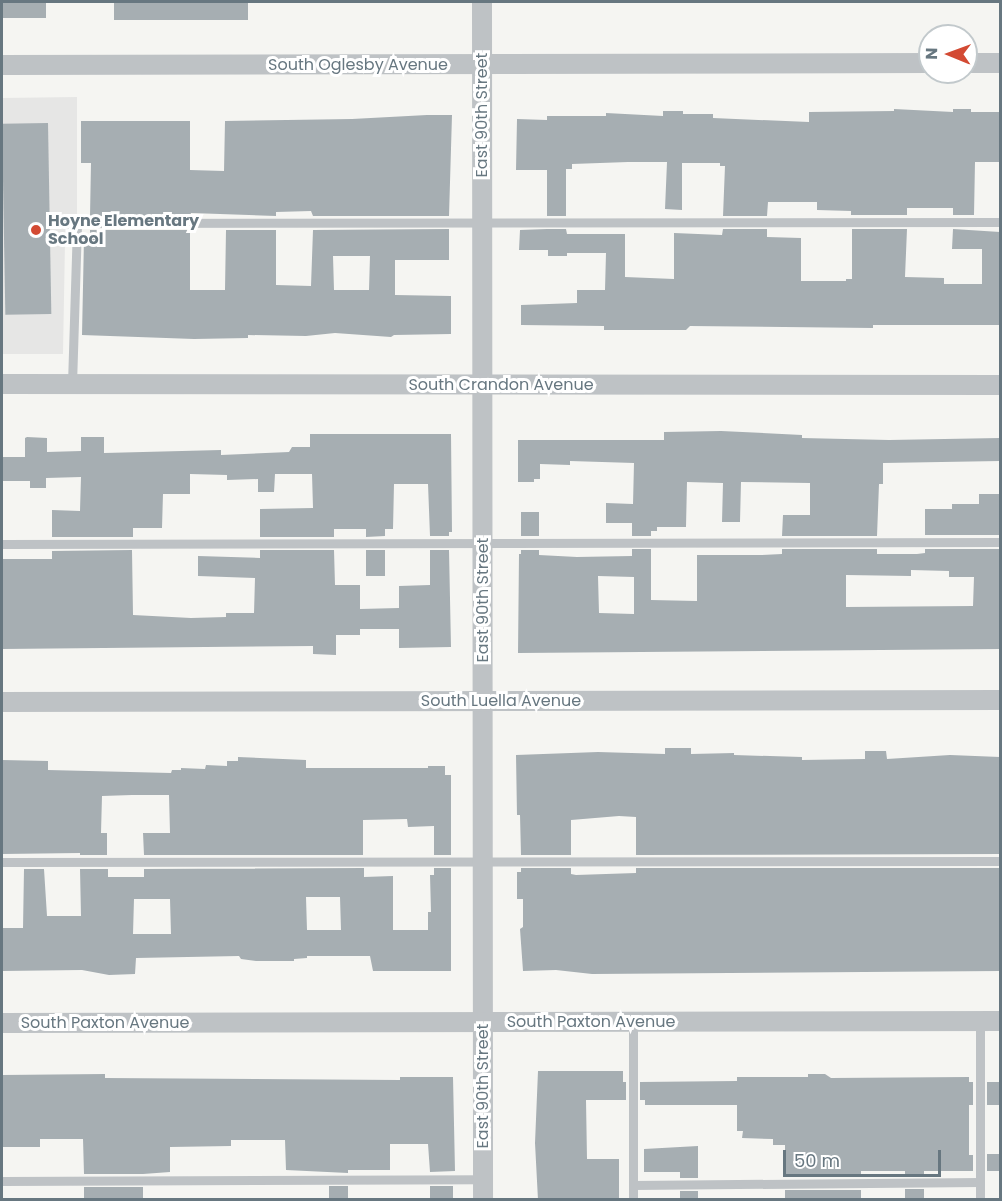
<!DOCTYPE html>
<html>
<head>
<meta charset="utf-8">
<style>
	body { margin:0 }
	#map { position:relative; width:1002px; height:1201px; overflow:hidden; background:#f5f5f2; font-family:Poppins,sans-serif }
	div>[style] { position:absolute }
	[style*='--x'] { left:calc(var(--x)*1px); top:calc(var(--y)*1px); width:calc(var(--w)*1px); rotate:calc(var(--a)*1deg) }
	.built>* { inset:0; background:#e6e6e5 }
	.building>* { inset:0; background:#a6aeb2; transform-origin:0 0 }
	.lane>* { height:9px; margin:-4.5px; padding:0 4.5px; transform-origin:4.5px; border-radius:4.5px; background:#bec2c5 }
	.street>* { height:20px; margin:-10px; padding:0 10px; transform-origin:10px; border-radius:10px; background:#bec2c5 }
	.dots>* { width:16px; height:16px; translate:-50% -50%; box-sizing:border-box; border:3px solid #fff; border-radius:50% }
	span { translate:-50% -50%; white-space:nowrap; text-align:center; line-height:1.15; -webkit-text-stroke:6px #fff; paint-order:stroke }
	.street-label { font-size:16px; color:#677780 }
	.poi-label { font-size:16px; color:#677780; font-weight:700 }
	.left { translate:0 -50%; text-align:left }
	.frame { position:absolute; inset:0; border:3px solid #677780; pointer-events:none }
	.north { position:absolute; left:918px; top:24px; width:60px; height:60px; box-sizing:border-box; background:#fff; border:2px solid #c2c9cc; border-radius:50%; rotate:271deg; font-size:16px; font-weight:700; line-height:24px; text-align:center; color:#677780 }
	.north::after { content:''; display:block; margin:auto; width:21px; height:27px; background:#d34a33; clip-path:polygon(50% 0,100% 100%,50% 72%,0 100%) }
	.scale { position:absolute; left:783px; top:1150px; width:158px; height:27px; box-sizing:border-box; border:3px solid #677780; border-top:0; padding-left:8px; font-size:18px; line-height:21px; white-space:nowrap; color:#677780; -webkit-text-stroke:4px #fff; paint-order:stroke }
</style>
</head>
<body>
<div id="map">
	<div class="built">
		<i style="clip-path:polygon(77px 97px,77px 218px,65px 242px,63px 354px,2px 354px,2px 98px)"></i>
	</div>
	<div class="building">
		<i style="left:2px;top:2px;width:44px;height:16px"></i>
		<i style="left:114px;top:2px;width:134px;height:18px"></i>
		<i style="clip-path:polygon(894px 109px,953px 112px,953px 109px,971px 109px,971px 112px,1000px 112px,1000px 162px,975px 162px,974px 215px,953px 215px,953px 208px,907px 208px,907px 215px,851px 215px,851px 211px,817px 210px,817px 202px,768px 202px,767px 216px,723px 216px,725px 166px,720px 166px,720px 163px,682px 163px,682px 210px,665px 209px,667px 162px,628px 162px,572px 164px,572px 169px,566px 169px,566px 216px,547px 216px,547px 170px,516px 170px,517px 119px,547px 120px,547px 116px,606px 116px,606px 113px,663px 116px,663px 111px,683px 111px,683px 114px,713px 114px,713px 118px,809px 122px,809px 112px,894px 111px)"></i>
		<i style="clip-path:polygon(427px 115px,452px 115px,449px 216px,313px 216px,311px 211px,276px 212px,276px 216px,191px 213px,190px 216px,90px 216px,91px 163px,81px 163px,81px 121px,190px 121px,190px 170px,224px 171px,225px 121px,352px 119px)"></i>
		<i style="left:48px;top:123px;width:191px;height:46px;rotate:89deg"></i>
		<i style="clip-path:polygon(evenodd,449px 229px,449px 260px,395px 260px,395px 295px,451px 296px,451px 334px,394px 335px,391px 337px,335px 333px,306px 336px,248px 335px,248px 338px,194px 339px,82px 335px,84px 238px,90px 238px,90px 230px,190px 230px,190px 290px,225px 290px,226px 230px,276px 230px,276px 285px,311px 286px,313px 230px,449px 229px,333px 256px,370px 256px,369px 290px,334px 290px,333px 256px)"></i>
		<i style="clip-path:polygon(547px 229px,566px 229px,567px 234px,625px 234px,625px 277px,674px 279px,674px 233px,722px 235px,723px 229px,767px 229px,767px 237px,801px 238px,801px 281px,846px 281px,846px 279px,852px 279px,852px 229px,907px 229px,905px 277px,944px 278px,944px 284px,982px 284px,982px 249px,952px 249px,953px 229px,1000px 232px,1000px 325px,873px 325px,873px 328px,690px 326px,686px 330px,604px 330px,604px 326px,521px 325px,521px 305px,577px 303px,577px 290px,605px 290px,606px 253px,567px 253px,567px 256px,548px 256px,548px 250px,519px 250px,520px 230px)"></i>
		<i style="clip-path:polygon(721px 431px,802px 435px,802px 438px,889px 440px,1000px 438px,1000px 461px,883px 463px,883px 484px,879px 484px,877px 536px,782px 536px,783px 515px,810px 515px,810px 483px,741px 482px,740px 522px,722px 522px,723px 483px,687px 482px,686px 527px,657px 527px,657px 531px,651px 531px,651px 536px,632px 536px,632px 523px,606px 523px,606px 503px,633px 504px,634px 463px,570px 461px,570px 465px,540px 464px,540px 479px,534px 479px,534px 482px,518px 482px,518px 440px,664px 440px,664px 432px)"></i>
		<i style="clip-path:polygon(310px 434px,451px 434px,452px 532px,449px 532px,449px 536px,430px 536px,428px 484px,394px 484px,393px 529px,385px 529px,385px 536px,366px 537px,366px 529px,334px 529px,334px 537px,260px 537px,260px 509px,313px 508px,312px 474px,275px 474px,274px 492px,258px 492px,258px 479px,227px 480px,227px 475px,190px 474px,190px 494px,163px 494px,162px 528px,133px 528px,133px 537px,52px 537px,52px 510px,80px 511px,81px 477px,46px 478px,46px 488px,30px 488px,30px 481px,2px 481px,2px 457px,25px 457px,25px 438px,27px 437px,47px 438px,47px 452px,81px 451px,81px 437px,104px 437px,104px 453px,221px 450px,221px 455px,289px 452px,292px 447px,310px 447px)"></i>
		<i style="clip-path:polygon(979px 494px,1000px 494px,999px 535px,925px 535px,925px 509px,952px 509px,952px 504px,979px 504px)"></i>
		<i style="left:521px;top:512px;width:18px;height:24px"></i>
		<i style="clip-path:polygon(evenodd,632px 549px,651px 549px,651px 600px,697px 601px,697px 555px,762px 555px,782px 554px,782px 549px,877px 549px,877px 554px,917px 554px,925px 553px,925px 549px,999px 549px,1000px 649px,518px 653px,519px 554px,521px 554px,521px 550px,539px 550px,539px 555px,577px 557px,632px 556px,632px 549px,911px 570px,949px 571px,949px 577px,974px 577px,973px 606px,846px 607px,846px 575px,911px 576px,911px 570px,632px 549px,598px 576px,634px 577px,634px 614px,599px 613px,598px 576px)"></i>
		<i style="clip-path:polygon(132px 550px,133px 615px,191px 618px,226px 617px,226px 613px,254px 613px,255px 578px,198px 576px,198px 556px,260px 558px,260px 550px,334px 550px,335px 585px,360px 585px,360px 609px,399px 608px,399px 586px,430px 585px,430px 550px,449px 550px,451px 647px,399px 648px,399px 629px,360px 629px,360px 635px,336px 635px,336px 655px,313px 654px,313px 646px,2px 649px,2px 559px,52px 559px,52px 551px)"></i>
		<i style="left:366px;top:550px;width:19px;height:26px"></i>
		<i style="clip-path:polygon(665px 748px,691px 748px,691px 754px,734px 753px,734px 755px,802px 757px,802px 760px,865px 759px,865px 751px,886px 751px,887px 759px,950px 755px,1000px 757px,1000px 854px,636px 855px,636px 817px,619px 816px,571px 820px,571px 855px,521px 855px,520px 815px,517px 815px,516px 755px,598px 752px,665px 754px)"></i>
		<i style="clip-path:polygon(238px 757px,306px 760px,306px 768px,428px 768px,428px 766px,445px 766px,445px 775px,451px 775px,451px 855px,434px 855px,434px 826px,408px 827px,407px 819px,363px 820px,363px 855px,144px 855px,143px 833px,170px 833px,169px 795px,132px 795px,102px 796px,101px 833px,107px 833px,107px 855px,80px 855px,80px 853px,2px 854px,2px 760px,48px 761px,48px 770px,171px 773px,172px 770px,181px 770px,181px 768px,205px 769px,206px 765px,227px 766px,227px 761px,238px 761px)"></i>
		<i style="clip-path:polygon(evenodd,364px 868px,364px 877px,393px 876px,393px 930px,428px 930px,428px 912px,431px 912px,430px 875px,434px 875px,434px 868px,451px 868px,451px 971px,373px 971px,370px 956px,307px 956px,307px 958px,294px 959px,294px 961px,256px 961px,241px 959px,239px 956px,136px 958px,135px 974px,109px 975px,82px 970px,2px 971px,2px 928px,23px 928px,24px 869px,44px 869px,47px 916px,81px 916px,80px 869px,108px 869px,108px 877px,144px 877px,144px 869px,364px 868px,306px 897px,340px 897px,341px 930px,307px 930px,306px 897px,364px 868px,134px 899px,170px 899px,171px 934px,133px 934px,134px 899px)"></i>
		<i style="clip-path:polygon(521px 868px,571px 868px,571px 874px,576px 875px,636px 873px,636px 868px,1000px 868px,1000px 971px,592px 974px,556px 970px,523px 971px,520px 929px,523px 927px,523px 899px,517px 899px,517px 872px,521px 872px)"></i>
		<i style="clip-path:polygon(538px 1071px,623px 1071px,623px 1082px,626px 1082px,626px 1100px,586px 1100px,587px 1159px,619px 1159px,619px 1200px,538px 1200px,535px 1143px)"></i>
		<i style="clip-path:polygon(105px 1074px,105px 1078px,400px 1080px,400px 1077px,453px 1077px,455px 1171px,430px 1172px,428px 1144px,390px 1144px,390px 1170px,348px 1170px,348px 1173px,286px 1170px,285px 1140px,231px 1140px,231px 1146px,170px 1147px,170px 1172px,143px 1174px,84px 1174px,83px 1139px,40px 1139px,40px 1147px,2px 1147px,2px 1075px)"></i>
		<i style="clip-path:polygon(808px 1074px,825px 1074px,831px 1078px,969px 1077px,969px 1082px,973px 1082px,973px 1105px,969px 1105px,969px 1155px,973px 1155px,973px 1171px,924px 1171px,924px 1176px,905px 1176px,905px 1171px,861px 1171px,861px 1176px,785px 1177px,785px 1145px,773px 1145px,773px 1139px,742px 1138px,743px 1131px,737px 1131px,737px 1105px,645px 1105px,645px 1100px,640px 1100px,640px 1082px,737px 1081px,737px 1077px,808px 1077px)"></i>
		<i style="left:987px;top:1082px;width:13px;height:23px"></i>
		<i style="clip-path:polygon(698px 1146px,698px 1178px,680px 1178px,680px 1172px,644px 1172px,644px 1149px)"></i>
		<i style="left:1000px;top:1154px;width:17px;height:13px;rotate:90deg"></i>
		<i style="left:329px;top:1186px;width:19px;height:14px"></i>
		<i style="left:430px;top:1186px;width:23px;height:14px"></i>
		<i style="left:84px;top:1187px;width:59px;height:13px"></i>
		<i style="left:905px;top:1189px;width:19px;height:11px"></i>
		<i style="left:785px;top:1190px;width:76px;height:10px"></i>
		<i style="left:680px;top:1191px;width:18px;height:9px"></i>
	</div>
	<div class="lane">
		<i style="--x:72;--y:384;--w:161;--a:-88.2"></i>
		<i style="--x:77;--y:223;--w:923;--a:-0.06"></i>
		<i style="--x:2;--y:544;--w:998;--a:-0.11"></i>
		<i style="--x:2;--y:862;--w:998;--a:-0.06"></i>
		<i style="--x:2;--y:1181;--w:481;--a:-0.2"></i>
		<i style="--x:633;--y:1185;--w:347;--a:-0.5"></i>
		<i style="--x:633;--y:1200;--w:178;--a:-90"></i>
		<i style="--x:980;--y:1200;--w:179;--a:-90"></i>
	</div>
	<div class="street">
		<i style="--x:482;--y:2;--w:1198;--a:89.95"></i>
		<i style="--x:966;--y:63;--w:34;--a:0"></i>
		<i style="--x:2;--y:65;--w:928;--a:-0.12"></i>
		<i style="--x:2;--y:384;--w:998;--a:0.06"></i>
		<i style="--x:2;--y:702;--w:998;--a:-0.11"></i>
		<i style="--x:2;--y:1023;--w:998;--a:-0.11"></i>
	</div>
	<div class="dots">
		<i style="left:36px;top:230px;background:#d34a33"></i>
	</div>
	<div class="street-label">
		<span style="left:358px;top:65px">South Oglesby Avenue</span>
		<span style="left:482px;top:115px;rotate:-90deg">East 90th Street</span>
		<span style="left:501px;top:385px">South Crandon Avenue</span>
		<span style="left:483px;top:600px;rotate:-90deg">East 90th Street</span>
		<span style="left:501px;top:701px">South Luella Avenue</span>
		<span style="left:591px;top:1022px">South Paxton Avenue</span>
		<span style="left:105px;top:1023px">South Paxton Avenue</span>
		<span style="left:483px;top:1086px;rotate:-90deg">East 90th Street</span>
	</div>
	<div class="poi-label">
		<span class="left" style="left:48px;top:230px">Hoyne Elementary<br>School</span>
	</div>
	<div class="frame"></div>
	<div class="north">N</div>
	<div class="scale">50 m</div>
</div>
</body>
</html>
